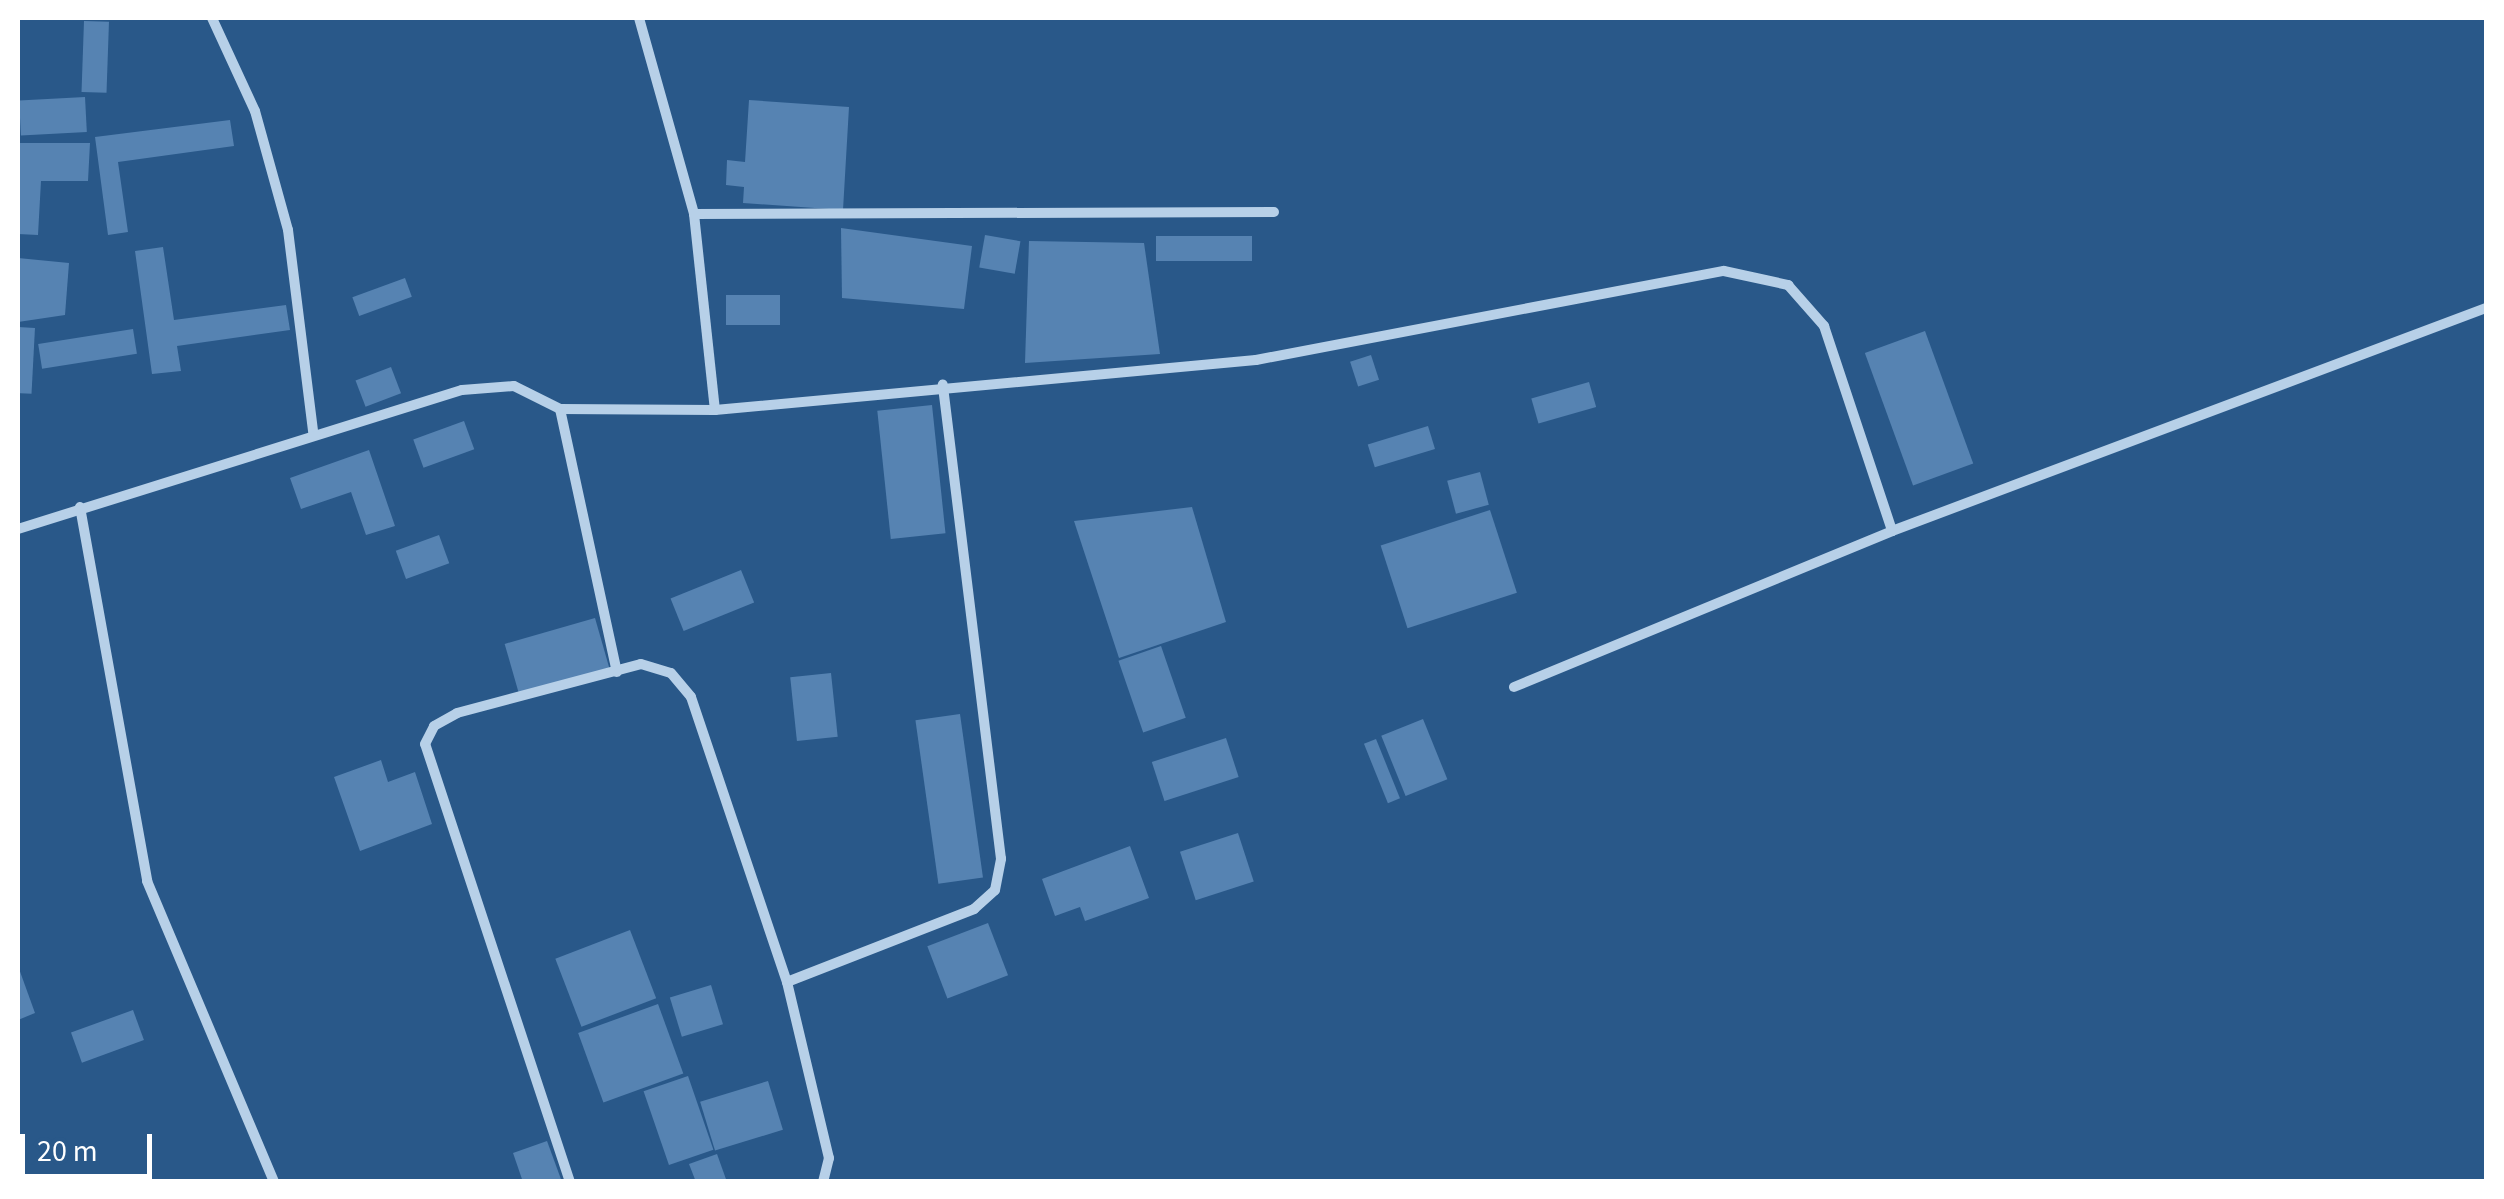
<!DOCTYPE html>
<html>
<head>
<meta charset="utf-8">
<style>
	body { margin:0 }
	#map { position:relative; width:2504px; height:1199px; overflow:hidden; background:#295889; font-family:"Source Sans 3",sans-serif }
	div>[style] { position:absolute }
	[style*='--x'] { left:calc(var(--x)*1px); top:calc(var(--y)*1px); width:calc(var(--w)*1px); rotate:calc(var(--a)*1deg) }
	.building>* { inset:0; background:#5683b2; transform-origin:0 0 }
	.minor>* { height:10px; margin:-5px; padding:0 5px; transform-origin:5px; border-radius:5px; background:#b7d0e8 }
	span { translate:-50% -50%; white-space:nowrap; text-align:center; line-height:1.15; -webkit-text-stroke:8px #295889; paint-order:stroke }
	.frame { position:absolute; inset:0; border:20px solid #fff; pointer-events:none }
	.scale { position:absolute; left:20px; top:1134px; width:132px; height:45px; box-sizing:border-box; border:5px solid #fff; border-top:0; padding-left:12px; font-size:30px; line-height:35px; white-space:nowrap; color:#fff; -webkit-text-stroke:8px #295889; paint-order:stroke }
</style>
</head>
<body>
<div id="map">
	<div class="building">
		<i style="left:84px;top:21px;width:25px;height:71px;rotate:2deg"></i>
		<i style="left:85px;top:97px;width:35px;height:66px;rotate:87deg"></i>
		<i style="clip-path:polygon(749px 100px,849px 107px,843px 210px,743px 203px,744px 187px,726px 185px,727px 160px,745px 162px)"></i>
		<i style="clip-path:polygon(230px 120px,234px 146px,118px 162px,128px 232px,108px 235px,95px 137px)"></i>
		<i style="clip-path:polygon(18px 143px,90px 143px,88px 181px,41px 181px,38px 235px,18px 234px)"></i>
		<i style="clip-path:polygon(841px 228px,972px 246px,964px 309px,842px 298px)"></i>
		<i style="left:985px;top:235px;width:36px;height:33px;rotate:10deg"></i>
		<i style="left:1252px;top:236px;width:25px;height:96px;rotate:90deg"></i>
		<i style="clip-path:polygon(1029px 241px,1144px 243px,1160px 354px,1025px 363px)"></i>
		<i style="clip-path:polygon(163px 247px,174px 320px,286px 305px,290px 330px,177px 346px,181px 371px,152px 374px,135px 251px)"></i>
		<i style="clip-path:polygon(18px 258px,69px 263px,65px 315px,18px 322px)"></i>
		<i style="left:405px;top:278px;width:20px;height:56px;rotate:70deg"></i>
		<i style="left:726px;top:295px;width:54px;height:30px"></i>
		<i style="left:18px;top:327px;width:17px;height:66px;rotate:3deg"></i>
		<i style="left:133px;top:329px;width:25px;height:96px;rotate:81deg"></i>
		<i style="left:1925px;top:331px;width:141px;height:64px;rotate:70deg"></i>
		<i style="left:1371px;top:355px;width:26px;height:22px;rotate:72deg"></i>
		<i style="left:391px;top:367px;width:28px;height:38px;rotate:69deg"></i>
		<i style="left:1589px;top:382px;width:26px;height:60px;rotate:74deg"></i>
		<i style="left:932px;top:405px;width:129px;height:55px;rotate:84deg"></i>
		<i style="left:464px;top:421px;width:30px;height:54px;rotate:70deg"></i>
		<i style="left:1428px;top:426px;width:24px;height:63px;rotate:73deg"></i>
		<i style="clip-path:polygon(369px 450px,395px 526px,366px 535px,351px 492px,301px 509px,290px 478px)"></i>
		<i style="left:1480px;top:472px;width:34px;height:34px;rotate:75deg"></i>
		<i style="clip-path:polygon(1192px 507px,1226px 622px,1119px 658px,1074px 521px)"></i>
		<i style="left:1490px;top:510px;width:87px;height:115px;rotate:72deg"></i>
		<i style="left:439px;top:535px;width:30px;height:46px;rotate:70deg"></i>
		<i style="left:741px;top:570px;width:35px;height:76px;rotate:68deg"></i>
		<i style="left:595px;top:618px;width:54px;height:94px;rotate:74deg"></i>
		<i style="left:1161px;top:646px;width:76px;height:45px;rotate:71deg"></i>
		<i style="left:831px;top:673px;width:64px;height:41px;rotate:84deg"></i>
		<i style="left:960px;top:714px;width:165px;height:45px;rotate:82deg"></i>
		<i style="left:1423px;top:719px;width:65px;height:45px;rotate:68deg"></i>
		<i style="left:1226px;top:738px;width:41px;height:78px;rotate:72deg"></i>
		<i style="left:1376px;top:739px;width:64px;height:13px;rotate:68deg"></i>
		<i style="clip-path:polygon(381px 760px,388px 782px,415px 772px,432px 824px,360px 851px,334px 777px)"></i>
		<i style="left:1238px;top:833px;width:51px;height:61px;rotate:72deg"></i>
		<i style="clip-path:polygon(1130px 846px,1149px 898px,1085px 921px,1080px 907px,1055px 916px,1042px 879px)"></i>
		<i style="left:988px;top:923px;width:56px;height:65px;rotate:69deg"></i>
		<i style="left:630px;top:930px;width:73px;height:80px;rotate:69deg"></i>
		<i style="clip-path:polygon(18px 966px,35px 1013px,18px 1020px)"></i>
		<i style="left:711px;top:985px;width:41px;height:43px;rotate:73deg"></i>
		<i style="left:658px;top:1004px;width:74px;height:85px;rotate:70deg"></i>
		<i style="left:133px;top:1010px;width:32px;height:66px;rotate:70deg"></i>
		<i style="left:688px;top:1076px;width:78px;height:47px;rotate:71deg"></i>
		<i style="left:768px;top:1081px;width:51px;height:71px;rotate:73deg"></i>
		<i style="clip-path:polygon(547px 1141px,562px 1182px,523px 1182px,513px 1153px)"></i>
		<i style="clip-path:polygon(717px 1154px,727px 1182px,696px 1182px,689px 1164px)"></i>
	</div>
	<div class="minor">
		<i style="--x:212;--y:18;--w:102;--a:65.2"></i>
		<i style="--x:255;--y:111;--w:123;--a:74.5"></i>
		<i style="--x:288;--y:230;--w:204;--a:82.9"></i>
		<i style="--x:639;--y:18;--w:204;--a:74.3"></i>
		<i style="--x:694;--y:214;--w:197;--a:83.9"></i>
		<i style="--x:694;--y:214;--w:580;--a:-0.2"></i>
		<i style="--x:560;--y:409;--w:269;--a:77.8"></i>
		<i style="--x:80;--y:507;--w:380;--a:79.8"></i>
		<i style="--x:147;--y:881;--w:327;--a:67.1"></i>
		<i style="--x:18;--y:529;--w:465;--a:-17.4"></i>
		<i style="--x:462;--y:390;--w:52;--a:-4.4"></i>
		<i style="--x:514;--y:386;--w:51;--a:26.6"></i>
		<i style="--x:560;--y:409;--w:155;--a:0.4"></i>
		<i style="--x:715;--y:410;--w:543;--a:-5.28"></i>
		<i style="--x:1256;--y:360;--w:476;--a:-10.8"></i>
		<i style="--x:1724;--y:271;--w:66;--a:12.3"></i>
		<i style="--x:1788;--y:285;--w:55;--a:48.7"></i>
		<i style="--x:1824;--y:326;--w:216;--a:71.6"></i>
		<i style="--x:1514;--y:687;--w:409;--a:-22.4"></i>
		<i style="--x:1892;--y:531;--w:634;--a:-20.58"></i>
		<i style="--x:787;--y:982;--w:201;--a:-21.3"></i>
		<i style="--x:974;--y:909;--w:28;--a:-42"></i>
		<i style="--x:995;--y:890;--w:32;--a:-79"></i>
		<i style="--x:1001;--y:859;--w:478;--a:-97"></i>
		<i style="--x:570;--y:1182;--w:461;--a:-108.3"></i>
		<i style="--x:425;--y:744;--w:20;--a:-63"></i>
		<i style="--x:434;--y:726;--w:26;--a:-29"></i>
		<i style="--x:457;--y:713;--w:190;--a:-14.9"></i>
		<i style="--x:641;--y:664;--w:31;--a:17"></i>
		<i style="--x:671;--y:673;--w:31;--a:50"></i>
		<i style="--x:691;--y:697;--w:301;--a:71.4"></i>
		<i style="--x:787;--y:982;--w:181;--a:76.6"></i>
		<i style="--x:829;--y:1158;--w:25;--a:104"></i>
	</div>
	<div class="frame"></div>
	<div class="scale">20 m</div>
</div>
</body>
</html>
